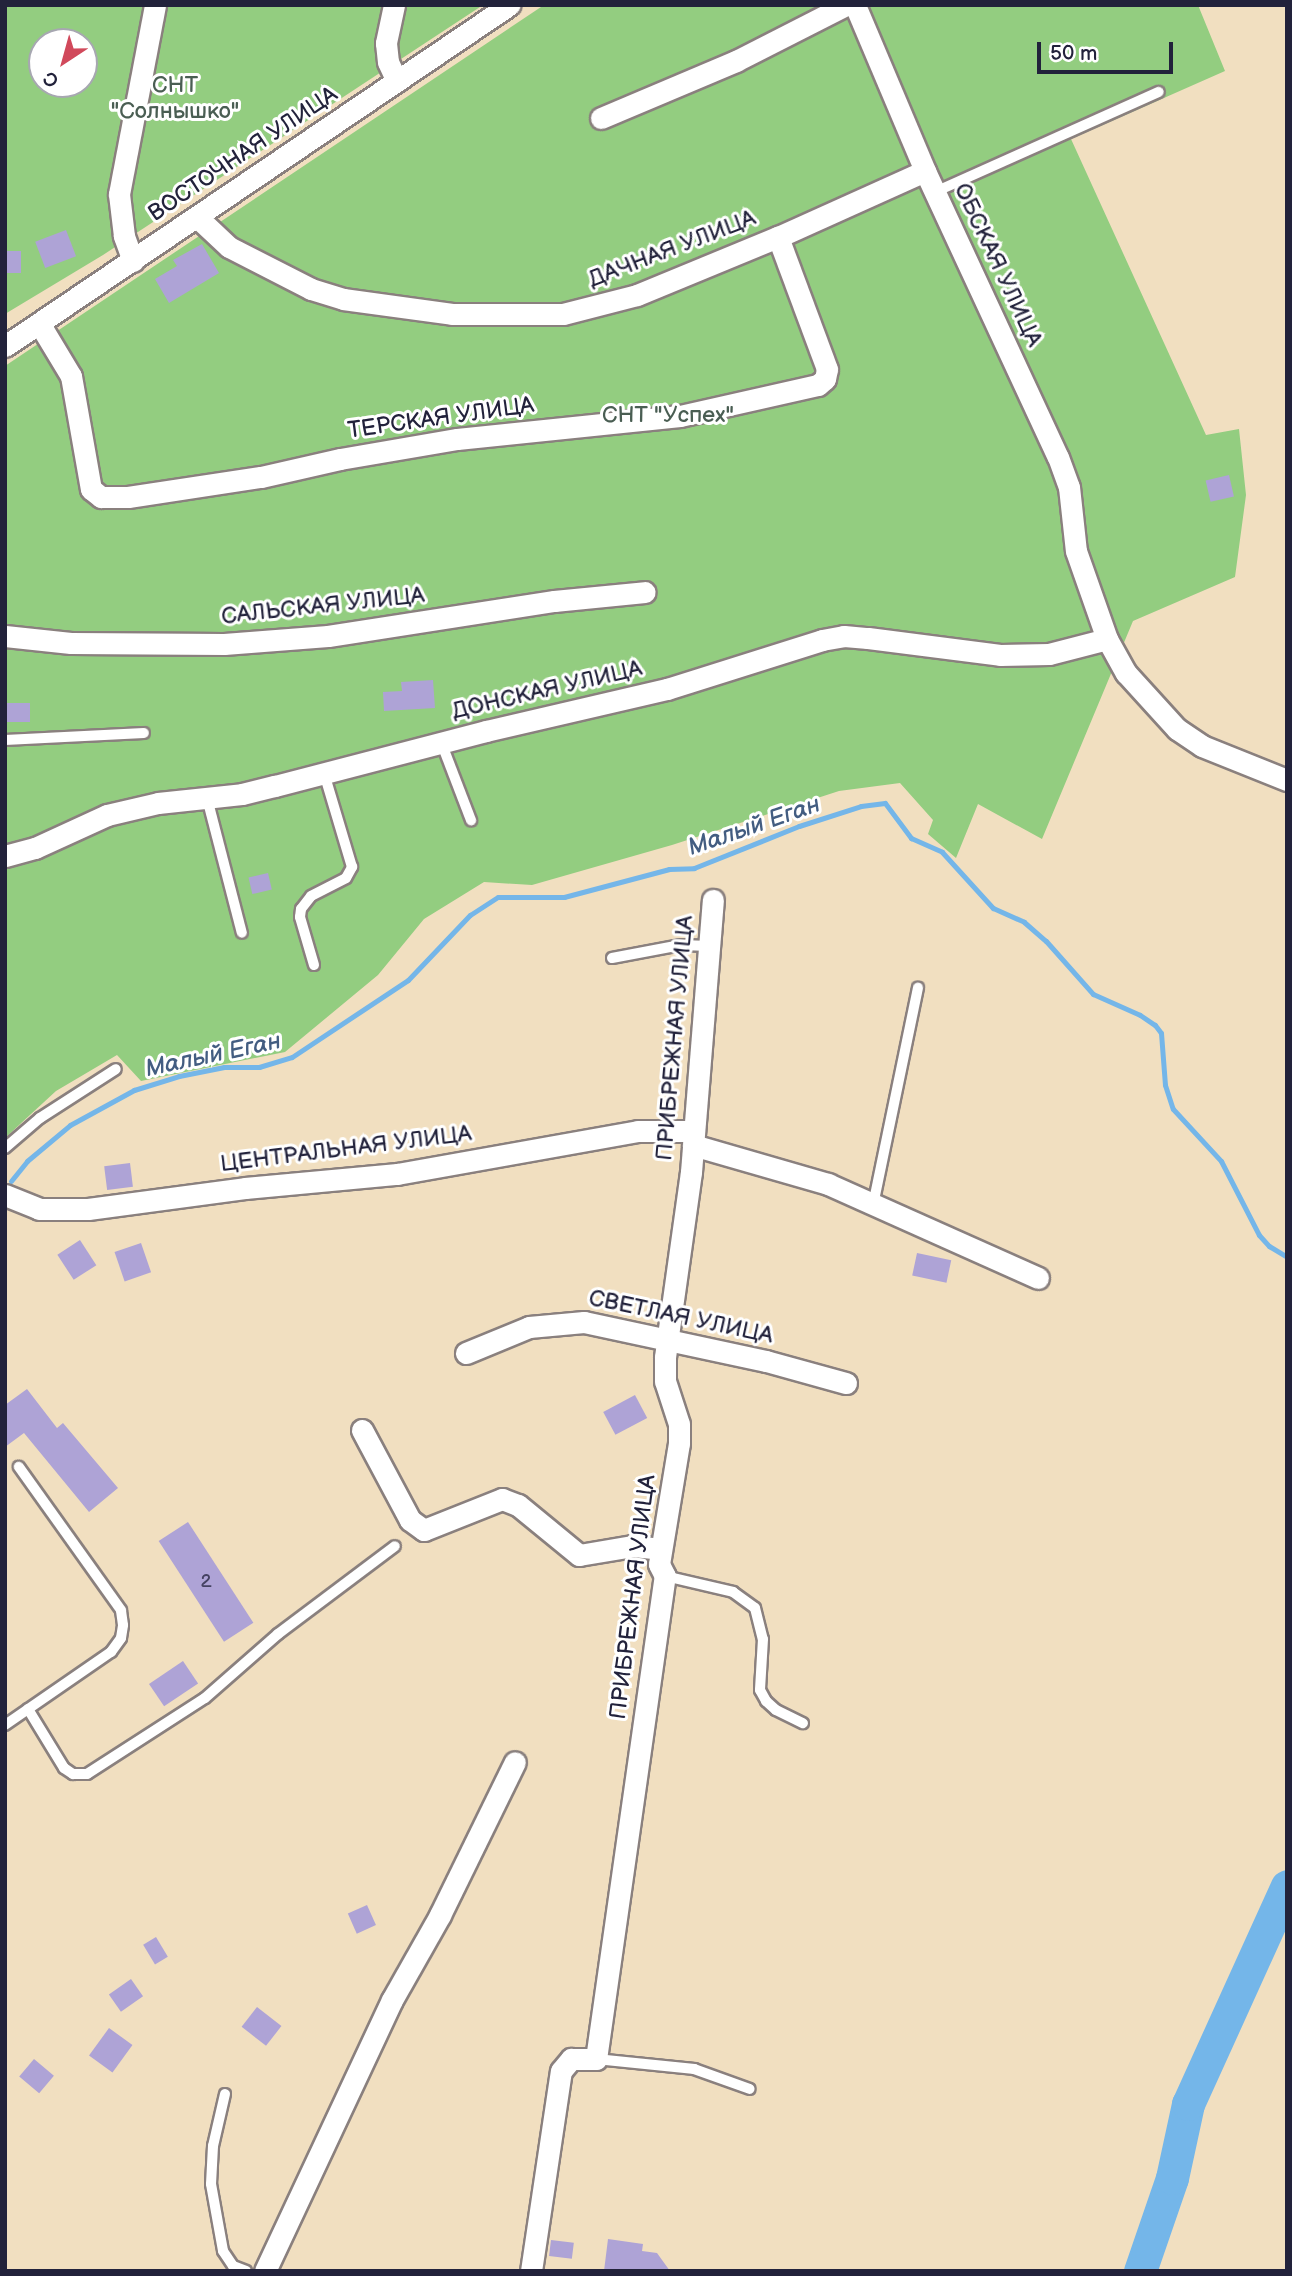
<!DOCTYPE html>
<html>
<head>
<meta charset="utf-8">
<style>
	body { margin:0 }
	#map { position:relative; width:1292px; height:2276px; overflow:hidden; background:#f1dfc0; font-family:"Balsamiq Sans",sans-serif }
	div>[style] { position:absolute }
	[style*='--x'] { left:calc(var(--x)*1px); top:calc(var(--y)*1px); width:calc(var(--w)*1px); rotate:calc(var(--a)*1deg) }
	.green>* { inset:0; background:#93cd80 }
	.stream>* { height:5px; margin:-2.5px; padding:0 2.5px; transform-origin:2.5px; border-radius:2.5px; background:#74b6e9 }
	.river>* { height:33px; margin:-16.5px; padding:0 16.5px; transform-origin:16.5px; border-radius:16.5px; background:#74b6e9 }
	.building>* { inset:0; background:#aea3d6; transform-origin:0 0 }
	.roads { filter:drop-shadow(2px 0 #8a807e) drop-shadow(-2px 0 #8a807e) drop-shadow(0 2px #8a807e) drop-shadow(0 -2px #8a807e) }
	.lane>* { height:10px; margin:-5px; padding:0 5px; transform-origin:5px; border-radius:5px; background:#fff }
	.street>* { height:21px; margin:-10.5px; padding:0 10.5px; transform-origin:10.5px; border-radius:10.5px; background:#fff }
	span { translate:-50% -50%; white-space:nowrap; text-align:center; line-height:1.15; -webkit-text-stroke:6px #fff; paint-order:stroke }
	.number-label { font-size:19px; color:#454262 }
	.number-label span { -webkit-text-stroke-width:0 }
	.park-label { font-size:23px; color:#4a5e53 }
	.street-label { font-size:23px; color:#22223b }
	.water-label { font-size:24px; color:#435d81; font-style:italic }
	.frame { position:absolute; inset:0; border:7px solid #22223b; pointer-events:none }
	.north { position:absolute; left:28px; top:28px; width:70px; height:70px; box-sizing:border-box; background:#fff; border:2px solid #a7a7b1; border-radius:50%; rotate:216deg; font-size:19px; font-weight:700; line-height:28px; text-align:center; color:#22223b }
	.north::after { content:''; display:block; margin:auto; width:24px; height:32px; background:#d1495b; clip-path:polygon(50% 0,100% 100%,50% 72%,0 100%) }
	.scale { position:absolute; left:1037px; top:42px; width:136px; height:32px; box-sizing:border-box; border:4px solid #22223b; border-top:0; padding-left:9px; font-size:21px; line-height:24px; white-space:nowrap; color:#22223b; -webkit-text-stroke:5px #fff; paint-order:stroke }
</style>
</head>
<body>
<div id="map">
	<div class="green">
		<i style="clip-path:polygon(evenodd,5px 5px,483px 5px,103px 255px,5px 314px,5px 5px,42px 42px,84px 42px,84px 84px,42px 84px,42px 42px)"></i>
		<i style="clip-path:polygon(544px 5px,1198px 5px,1225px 71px,1071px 139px,1206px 435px,1239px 429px,1246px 495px,1235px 577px,1133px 621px,1042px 839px,978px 804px,956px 858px,928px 834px,933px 820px,900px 783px,839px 791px,672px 845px,532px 885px,484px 882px,424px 919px,378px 975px,285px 1052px,141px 1081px,117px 1055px,56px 1091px,5px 1138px,5px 366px)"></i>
	</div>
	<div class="stream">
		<i style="--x:11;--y:1181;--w:26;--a:-51"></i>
		<i style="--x:27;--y:1161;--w:56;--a:-39.9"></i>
		<i style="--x:70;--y:1125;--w:73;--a:-28.7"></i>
		<i style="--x:134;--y:1090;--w:47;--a:-17.3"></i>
		<i style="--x:179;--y:1076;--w:46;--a:-11.3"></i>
		<i style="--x:224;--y:1067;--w:35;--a:0"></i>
		<i style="--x:259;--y:1067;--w:34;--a:-17"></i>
		<i style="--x:292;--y:1057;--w:139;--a:-33.6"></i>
		<i style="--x:408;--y:980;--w:90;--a:-46.4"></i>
		<i style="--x:470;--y:915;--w:33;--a:-33"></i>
		<i style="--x:498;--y:897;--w:66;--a:0"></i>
		<i style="--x:564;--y:897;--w:109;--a:-14.9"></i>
		<i style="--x:669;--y:869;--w:25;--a:-2"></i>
		<i style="--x:694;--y:868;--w:113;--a:-21.8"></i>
		<i style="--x:799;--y:826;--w:65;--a:-17.9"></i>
		<i style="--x:861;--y:806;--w:24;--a:-7"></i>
		<i style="--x:885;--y:803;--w:44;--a:53.4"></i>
		<i style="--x:911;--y:838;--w:34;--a:24"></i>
		<i style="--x:942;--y:852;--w:76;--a:47.7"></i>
		<i style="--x:993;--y:908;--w:34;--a:24"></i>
		<i style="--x:1024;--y:922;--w:29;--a:41"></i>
		<i style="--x:1046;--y:941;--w:71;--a:48.4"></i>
		<i style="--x:1093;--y:994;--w:51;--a:24.1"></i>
		<i style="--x:1140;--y:1015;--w:18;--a:34"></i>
		<i style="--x:1155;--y:1025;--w:10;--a:53"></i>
		<i style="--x:1161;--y:1033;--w:52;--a:85.6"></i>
		<i style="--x:1165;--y:1085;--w:25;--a:72"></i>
		<i style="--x:1173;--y:1109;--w:71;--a:47.3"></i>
		<i style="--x:1221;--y:1161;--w:83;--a:62.8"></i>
		<i style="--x:1259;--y:1235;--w:15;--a:48"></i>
		<i style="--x:1269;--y:1246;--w:21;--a:31"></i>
	</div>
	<div class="river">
		<i style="--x:1140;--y:2271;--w:98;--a:-71"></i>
		<i style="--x:1172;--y:2178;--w:76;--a:-77.8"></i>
		<i style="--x:1188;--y:2104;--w:239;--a:-65.6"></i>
	</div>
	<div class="building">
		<i style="left:66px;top:230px;width:28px;height:33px;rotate:69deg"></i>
		<i style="clip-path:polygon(202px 244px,219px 273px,169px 303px,155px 279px,177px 266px,173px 260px)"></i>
		<i style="left:5px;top:251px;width:16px;height:22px"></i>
		<i style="left:1229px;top:475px;width:22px;height:24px;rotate:77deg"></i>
		<i style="clip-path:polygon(433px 680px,435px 708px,384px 711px,383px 692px,402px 691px,401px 682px)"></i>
		<i style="left:30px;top:703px;width:19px;height:25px;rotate:90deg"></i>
		<i style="left:268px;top:873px;width:17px;height:20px;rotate:77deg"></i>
		<i style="left:130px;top:1163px;width:24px;height:26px;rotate:83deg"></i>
		<i style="left:80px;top:1240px;width:30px;height:27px;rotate:57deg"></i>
		<i style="left:141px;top:1243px;width:31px;height:28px;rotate:71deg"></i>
		<i style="left:917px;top:1253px;width:35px;height:23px;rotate:12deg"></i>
		<i style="clip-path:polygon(27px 1389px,57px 1428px,63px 1423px,118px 1488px,89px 1512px,24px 1433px,5px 1447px,5px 1405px)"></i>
		<i style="left:635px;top:1395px;width:26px;height:36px;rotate:62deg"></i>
		<i style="left:188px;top:1522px;width:120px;height:35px;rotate:57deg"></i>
		<i style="left:183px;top:1661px;width:27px;height:41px;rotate:56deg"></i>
		<i style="left:367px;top:1905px;width:22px;height:21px;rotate:66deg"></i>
		<i style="left:156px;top:1937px;width:23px;height:15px;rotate:59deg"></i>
		<i style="left:131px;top:1979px;width:21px;height:27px;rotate:55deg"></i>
		<i style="left:257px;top:2007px;width:31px;height:25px;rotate:38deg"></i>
		<i style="left:109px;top:2028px;width:29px;height:34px;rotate:36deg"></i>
		<i style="left:34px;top:2059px;width:26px;height:23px;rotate:40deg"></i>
		<i style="clip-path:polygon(608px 2239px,643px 2244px,642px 2251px,657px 2253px,670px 2271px,604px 2271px)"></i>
		<i style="left:551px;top:2240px;width:23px;height:16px;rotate:7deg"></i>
	</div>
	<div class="roads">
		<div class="lane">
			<i style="--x:935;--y:192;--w:245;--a:-24.1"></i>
			<i style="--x:5;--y:740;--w:139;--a:-2.9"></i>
			<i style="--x:441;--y:742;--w:84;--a:69"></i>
			<i style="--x:207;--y:798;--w:139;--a:75.5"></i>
			<i style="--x:612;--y:958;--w:70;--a:-10.7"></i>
			<i style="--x:681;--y:945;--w:29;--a:2"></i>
			<i style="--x:314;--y:965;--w:50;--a:-106.3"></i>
			<i style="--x:300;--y:917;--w:8;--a:-83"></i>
			<i style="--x:301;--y:909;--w:16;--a:-52"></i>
			<i style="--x:311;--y:896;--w:39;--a:-27"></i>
			<i style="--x:346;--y:878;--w:13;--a:-61"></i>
			<i style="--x:352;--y:867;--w:98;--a:-106.6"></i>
			<i style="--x:5;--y:1148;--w:46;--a:-40.6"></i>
			<i style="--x:40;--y:1118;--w:90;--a:-32.8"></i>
			<i style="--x:873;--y:1205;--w:222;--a:-78.3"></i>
			<i style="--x:665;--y:1576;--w:70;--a:13.2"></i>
			<i style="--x:733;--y:1592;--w:27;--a:36"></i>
			<i style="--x:755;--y:1608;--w:32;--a:76"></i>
			<i style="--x:763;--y:1639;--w:51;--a:93.4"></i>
			<i style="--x:760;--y:1690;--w:13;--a:61"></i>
			<i style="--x:766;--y:1701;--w:13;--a:42"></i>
			<i style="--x:776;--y:1710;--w:30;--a:26"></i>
			<i style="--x:28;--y:1709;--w:69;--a:58.6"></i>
			<i style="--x:64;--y:1768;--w:11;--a:34"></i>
			<i style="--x:73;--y:1774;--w:14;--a:0"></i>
			<i style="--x:87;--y:1774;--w:140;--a:-32.8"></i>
			<i style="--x:205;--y:1698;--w:97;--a:-41.2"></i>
			<i style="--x:278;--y:1634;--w:146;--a:-36.9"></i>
			<i style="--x:5;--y:1725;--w:129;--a:-34.6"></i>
			<i style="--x:111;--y:1652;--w:17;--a:-54"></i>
			<i style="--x:121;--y:1638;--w:13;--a:-81"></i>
			<i style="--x:123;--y:1625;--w:15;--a:-98"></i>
			<i style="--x:121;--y:1610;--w:176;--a:-125.5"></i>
			<i style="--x:596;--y:2059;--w:99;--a:5.8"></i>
			<i style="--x:694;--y:2069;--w:59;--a:19.7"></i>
			<i style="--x:225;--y:2094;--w:53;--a:103"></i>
			<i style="--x:213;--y:2146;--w:38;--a:93"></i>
			<i style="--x:211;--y:2184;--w:68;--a:79.8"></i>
			<i style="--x:223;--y:2251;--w:18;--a:56"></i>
			<i style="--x:233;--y:2266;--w:14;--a:21"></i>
		</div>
		<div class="street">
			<i style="--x:394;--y:5;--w:39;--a:102"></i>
			<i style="--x:386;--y:43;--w:19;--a:84"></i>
			<i style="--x:388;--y:62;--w:21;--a:65"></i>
			<i style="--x:855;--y:5;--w:180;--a:67.1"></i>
			<i style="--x:925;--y:171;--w:315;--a:65.1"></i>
			<i style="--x:1058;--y:457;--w:32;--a:70"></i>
			<i style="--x:1069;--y:487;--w:64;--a:83.8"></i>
			<i style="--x:1076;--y:551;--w:93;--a:70.6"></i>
			<i style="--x:1107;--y:639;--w:39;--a:61"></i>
			<i style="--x:1126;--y:673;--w:76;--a:47.7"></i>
			<i style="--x:1177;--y:729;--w:30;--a:34"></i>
			<i style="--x:1202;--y:746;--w:92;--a:21.8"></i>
			<i style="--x:601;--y:118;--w:147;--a:-22.9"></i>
			<i style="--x:736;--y:61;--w:123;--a:-27"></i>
			<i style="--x:197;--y:217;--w:44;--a:43.2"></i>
			<i style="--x:229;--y:247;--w:92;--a:27.1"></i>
			<i style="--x:311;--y:289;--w:34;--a:17"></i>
			<i style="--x:343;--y:299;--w:110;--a:7.8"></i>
			<i style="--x:452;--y:314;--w:111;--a:0"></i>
			<i style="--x:563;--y:314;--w:76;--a:-14.4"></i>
			<i style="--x:637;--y:295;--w:152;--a:-22.4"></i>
			<i style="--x:778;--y:237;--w:161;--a:-24.2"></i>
			<i style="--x:133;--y:261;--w:27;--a:-110"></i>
			<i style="--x:124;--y:236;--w:42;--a:-96.8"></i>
			<i style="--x:119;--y:194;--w:192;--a:-79.2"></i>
			<i style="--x:39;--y:323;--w:62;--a:58.9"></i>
			<i style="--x:71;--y:376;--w:115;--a:80"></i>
			<i style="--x:91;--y:489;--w:13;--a:39"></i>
			<i style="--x:101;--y:497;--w:27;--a:0"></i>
			<i style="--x:128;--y:497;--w:134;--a:-8.6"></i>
			<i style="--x:261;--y:477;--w:81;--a:-12.8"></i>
			<i style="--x:340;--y:459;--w:119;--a:-9.7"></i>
			<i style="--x:457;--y:439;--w:224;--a:-5.9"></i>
			<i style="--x:680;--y:416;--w:141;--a:-12.7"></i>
			<i style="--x:818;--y:385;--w:9;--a:-41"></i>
			<i style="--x:825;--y:379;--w:10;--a:-79"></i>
			<i style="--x:827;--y:369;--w:141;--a:-110.4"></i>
			<i style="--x:5;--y:346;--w:609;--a:-34.08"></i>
			<i style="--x:5;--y:636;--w:66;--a:6.1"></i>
			<i style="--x:71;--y:643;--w:153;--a:0.4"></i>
			<i style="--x:224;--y:644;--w:104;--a:-4.4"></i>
			<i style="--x:328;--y:636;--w:229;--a:-8.8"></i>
			<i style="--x:554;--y:601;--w:91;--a:-5.6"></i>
			<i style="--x:5;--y:856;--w:31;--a:-15"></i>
			<i style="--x:35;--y:848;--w:79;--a:-24.6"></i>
			<i style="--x:107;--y:815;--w:52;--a:-13.2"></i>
			<i style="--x:158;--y:803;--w:84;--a:-6.1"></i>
			<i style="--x:242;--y:794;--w:34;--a:-14"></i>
			<i style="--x:275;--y:786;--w:218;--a:-14.6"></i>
			<i style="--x:486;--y:731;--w:186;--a:-13.1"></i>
			<i style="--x:667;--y:689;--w:163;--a:-17.5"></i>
			<i style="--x:822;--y:640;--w:22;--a:-10"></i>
			<i style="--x:844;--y:636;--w:24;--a:5"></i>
			<i style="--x:868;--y:638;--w:133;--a:7.3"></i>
			<i style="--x:1000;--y:655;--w:49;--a:-1.2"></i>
			<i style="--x:1049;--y:654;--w:60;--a:-14.5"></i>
			<i style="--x:693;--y:1145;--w:141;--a:16.1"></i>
			<i style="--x:828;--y:1184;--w:230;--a:24.1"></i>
			<i style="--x:5;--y:1195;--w:37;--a:22"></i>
			<i style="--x:39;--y:1209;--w:49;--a:0"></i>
			<i style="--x:88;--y:1209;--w:158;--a:-7.6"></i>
			<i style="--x:245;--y:1188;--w:153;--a:-5.3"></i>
			<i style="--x:397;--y:1174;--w:245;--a:-10.1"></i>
			<i style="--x:638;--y:1131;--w:56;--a:0"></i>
			<i style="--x:466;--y:1353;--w:68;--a:-22.4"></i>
			<i style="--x:529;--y:1327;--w:55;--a:-5.2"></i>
			<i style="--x:584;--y:1322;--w:186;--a:12.1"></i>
			<i style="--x:766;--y:1361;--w:83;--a:15.4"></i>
			<i style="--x:362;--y:1430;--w:102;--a:61.9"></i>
			<i style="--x:410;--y:1520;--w:17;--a:36"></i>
			<i style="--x:424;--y:1530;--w:84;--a:-21.7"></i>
			<i style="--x:502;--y:1499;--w:17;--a:21"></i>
			<i style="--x:518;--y:1505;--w:79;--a:39.3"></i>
			<i style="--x:579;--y:1555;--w:55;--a:-9.5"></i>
			<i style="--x:633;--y:1546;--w:28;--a:6"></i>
			<i style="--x:265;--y:2271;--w:299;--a:-64.9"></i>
			<i style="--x:392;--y:2000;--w:98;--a:-60.5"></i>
			<i style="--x:440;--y:1915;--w:170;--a:-63.9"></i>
			<i style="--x:531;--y:2271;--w:202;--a:-81.5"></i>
			<i style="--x:561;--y:2071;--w:16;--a:-50"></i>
			<i style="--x:571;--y:2059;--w:25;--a:0"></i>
			<i style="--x:596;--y:2059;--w:488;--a:-81.9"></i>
			<i style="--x:665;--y:1576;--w:13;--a:-117"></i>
			<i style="--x:659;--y:1564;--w:123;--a:-80.6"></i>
			<i style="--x:679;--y:1443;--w:19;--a:-90"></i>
			<i style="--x:679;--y:1424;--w:45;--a:-108"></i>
			<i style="--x:665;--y:1381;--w:24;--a:-90"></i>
			<i style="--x:665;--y:1357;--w:187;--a:-82"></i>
			<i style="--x:691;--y:1172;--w:273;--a:-85.4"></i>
		</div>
	</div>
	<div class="number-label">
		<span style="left:206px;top:1582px">2</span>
	</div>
	<div class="park-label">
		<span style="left:175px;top:98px">СНТ<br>"Солнышко"</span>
		<span style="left:668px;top:415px">СНТ "Успех"</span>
	</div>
	<div class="street-label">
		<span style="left:243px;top:154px;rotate:-34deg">ВОСТОЧНАЯ УЛИЦА</span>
		<span style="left:672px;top:249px;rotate:-21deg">ДАЧНАЯ УЛИЦА</span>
		<span style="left:998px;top:265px;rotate:65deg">ОБСКАЯ УЛИЦА</span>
		<span style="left:441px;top:418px;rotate:-8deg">ТЕРСКАЯ УЛИЦА</span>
		<span style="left:323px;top:606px;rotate:-6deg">САЛЬСКАЯ УЛИЦА</span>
		<span style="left:547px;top:690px;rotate:-13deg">ДОНСКАЯ УЛИЦА</span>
		<span style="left:675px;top:1038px;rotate:-85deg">ПРИБРЕЖНАЯ УЛИЦА</span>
		<span style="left:346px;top:1149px;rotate:-7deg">ЦЕНТРАЛЬНАЯ УЛИЦА</span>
		<span style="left:681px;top:1317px;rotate:12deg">СВЕТЛАЯ УЛИЦА</span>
		<span style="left:633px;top:1597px;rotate:-83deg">ПРИБРЕЖНАЯ УЛИЦА</span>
	</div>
	<div class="water-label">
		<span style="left:754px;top:826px;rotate:-19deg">Малый Еган</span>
		<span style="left:213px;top:1055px;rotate:-12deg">Малый Еган</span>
	</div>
	<div class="frame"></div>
	<div class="north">С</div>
	<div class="scale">50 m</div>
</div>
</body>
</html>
